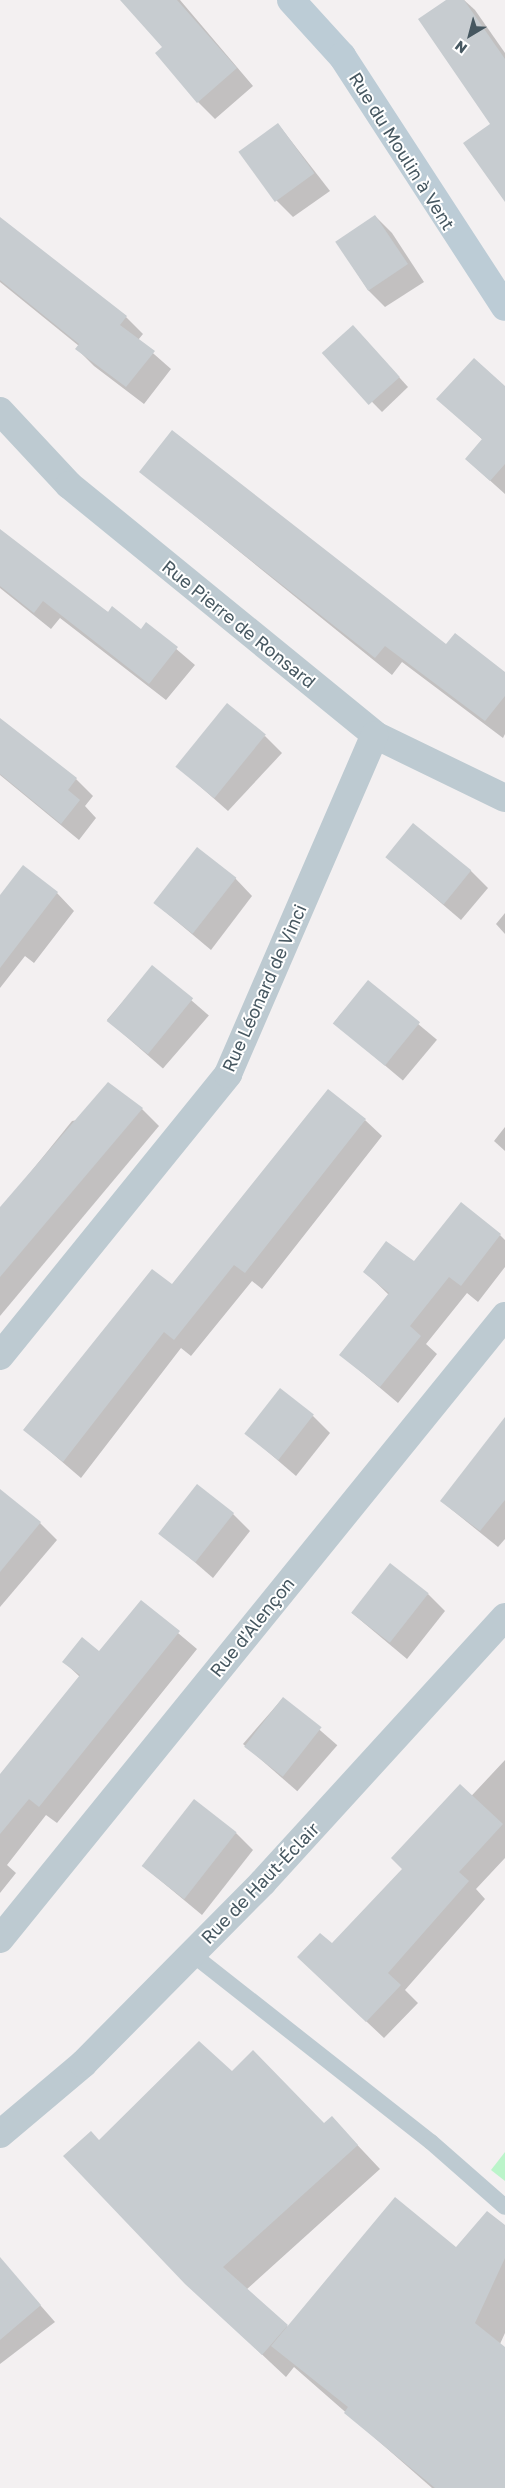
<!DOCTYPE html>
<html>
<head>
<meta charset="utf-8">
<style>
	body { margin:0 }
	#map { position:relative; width:505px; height:2488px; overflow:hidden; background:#f3f0f1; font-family:"Golos Text",sans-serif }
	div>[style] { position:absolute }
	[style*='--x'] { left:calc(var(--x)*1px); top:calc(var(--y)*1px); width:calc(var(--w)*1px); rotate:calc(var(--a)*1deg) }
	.green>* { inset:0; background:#bbf4ca }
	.shadow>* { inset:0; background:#0003; transform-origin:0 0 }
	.building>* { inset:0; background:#c7ccd0; transform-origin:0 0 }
	.lane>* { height:16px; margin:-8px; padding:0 8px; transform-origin:8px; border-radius:8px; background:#bdcad1 }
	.street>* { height:28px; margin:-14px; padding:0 14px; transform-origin:14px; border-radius:14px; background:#bdcad1 }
	.secondary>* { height:28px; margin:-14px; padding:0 14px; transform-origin:14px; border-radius:14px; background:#bcccd6 }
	span { translate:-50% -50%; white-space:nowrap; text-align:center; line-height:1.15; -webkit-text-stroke:4px #fff; paint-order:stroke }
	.street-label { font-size:18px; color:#465760 }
	.north { position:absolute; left:445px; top:10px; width:50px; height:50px; -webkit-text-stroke:4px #fff; paint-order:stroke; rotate:217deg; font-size:14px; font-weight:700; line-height:20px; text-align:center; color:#465760 }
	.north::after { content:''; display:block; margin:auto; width:18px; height:22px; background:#465760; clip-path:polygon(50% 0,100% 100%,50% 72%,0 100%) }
</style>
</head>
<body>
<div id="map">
	<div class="green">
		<i style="clip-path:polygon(505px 2152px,505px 2181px,491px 2170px)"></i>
	</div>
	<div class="shadow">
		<i style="clip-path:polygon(122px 0,180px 0,253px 86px,215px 119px,198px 102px,164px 47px)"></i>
		<i style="clip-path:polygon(448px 0,464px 0,475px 10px,505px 53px,505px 81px)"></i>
		<i style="clip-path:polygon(278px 124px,330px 191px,293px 217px,276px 200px)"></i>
		<i style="clip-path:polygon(375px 216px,392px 233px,424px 282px,385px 307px,368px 290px,337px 242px)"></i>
		<i style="clip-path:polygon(0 219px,126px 317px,143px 334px,138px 340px,171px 369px,144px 404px,94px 366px,77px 349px,79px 346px,0 282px)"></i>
		<i style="clip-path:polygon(362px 336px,408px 387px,382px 412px,323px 352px)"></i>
		<i style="clip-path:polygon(505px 387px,505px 494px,466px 459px,483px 440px,438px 399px)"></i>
		<i style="clip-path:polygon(141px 472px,446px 646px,505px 673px,505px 734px,503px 738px,402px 662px,392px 675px)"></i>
		<i style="clip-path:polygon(0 550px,141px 631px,147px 624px,195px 665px,166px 700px,60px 618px,51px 629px,0 588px)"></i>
		<i style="clip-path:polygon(265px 736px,282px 753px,228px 811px,178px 767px)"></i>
		<i style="clip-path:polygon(0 741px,76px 779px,93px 796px,85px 806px,96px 818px,79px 840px,0 775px)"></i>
		<i style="clip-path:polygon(387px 857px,471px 871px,488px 888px,461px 920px)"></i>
		<i style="clip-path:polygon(235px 878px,252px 896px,211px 950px,156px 904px)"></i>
		<i style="clip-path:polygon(57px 893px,74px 911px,34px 963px,25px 956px,0 988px,0 897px)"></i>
		<i style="clip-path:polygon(505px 913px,505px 934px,496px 924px)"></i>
		<i style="left:153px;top:967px;width:74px;height:70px;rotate:41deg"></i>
		<i style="left:368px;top:982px;width:90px;height:53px;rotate:40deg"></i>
		<i style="clip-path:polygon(142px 1109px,159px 1126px,0 1316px,0 1210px,72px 1121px)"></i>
		<i style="clip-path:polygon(365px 1120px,382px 1136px,262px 1289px,252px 1281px,191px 1356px,181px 1348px,81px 1478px,25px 1430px,172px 1286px)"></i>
		<i style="clip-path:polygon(505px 1127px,505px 1151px,494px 1141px)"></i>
		<i style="clip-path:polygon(500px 1235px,505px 1240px,505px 1267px,478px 1302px,467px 1293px,426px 1344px,437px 1354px,398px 1403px,341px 1355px,389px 1295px,364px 1271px,414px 1263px)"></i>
		<i style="clip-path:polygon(313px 1416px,330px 1433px,296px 1476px,246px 1433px)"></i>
		<i style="clip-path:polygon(505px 1419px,505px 1539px,498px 1547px,441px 1501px)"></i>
		<i style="clip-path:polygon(0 1500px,40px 1523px,57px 1540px,0 1607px)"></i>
		<i style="clip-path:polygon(233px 1514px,250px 1531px,213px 1578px,160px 1532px)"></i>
		<i style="clip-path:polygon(428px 1594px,445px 1611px,407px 1659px,352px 1613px)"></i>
		<i style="clip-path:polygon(141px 1602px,197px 1649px,57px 1823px,46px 1815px,7px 1865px,16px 1873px,0 1893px,0 1776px,80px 1677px,64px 1662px,100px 1653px)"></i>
		<i style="left:283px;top:1698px;width:72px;height:61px;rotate:41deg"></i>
		<i style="clip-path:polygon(505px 1760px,505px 1858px,476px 1889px,485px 1899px,405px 1990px,418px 2003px,384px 2038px,316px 1974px,332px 1945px)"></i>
		<i style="clip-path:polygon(236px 1833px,253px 1850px,202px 1915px,143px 1866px)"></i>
		<i style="clip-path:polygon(232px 2073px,324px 2125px,332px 2118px,380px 2169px,246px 2290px,288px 2327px,505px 2227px,505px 2333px,500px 2344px,505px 2349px,505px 2488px,432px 2488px,294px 2367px,286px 2377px,186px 2283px,99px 2142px)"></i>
		<i style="clip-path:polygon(0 2259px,55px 2322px,0 2364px)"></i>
	</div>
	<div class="building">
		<i style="clip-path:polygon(120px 0,177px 0,237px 68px,197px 103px,155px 53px,162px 47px)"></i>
		<i style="clip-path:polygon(446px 0,464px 0,505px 59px,505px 202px,463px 143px,490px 124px,418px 19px)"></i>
		<i style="left:278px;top:123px;width:62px;height:49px;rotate:54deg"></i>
		<i style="left:375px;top:215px;width:59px;height:48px;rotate:56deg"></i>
		<i style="clip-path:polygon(0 217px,127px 316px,120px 325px,155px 351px,126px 387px,75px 349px,79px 344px,0 280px)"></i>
		<i style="left:353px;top:325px;width:70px;height:42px;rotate:48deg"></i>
		<i style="clip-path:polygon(474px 358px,505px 386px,505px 464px,490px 481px,465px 459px,482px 439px,436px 399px)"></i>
		<i style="clip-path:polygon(172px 430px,446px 644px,455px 633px,505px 672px,505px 696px,485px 721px,385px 646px,375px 658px,139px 472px)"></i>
		<i style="clip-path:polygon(0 529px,108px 612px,112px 606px,141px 629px,146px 622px,178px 647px,149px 684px,43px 601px,34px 613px,0 586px)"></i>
		<i style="left:227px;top:703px;width:50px;height:82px;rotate:39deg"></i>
		<i style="clip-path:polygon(0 718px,77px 778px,68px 790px,80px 800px,61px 824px,0 774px)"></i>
		<i style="left:413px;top:823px;width:75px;height:44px;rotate:39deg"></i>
		<i style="left:197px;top:847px;width:50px;height:71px;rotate:38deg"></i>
		<i style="clip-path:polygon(23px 865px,58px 892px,0 968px,0 895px)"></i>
		<i style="left:152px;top:965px;width:53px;height:72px;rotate:39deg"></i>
		<i style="left:368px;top:980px;width:67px;height:56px;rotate:39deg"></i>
		<i style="clip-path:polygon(108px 1082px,143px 1108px,0 1277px,0 1207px)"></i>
		<i style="clip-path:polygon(328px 1089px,366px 1119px,245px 1273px,234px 1265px,174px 1340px,164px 1332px,63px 1462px,23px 1430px,152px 1269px,172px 1284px)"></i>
		<i style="clip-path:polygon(461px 1202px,501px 1234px,461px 1286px,449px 1277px,410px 1326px,421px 1336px,380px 1387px,339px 1355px,389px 1293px,363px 1272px,386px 1241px,414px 1261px)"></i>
		<i style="left:280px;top:1388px;width:43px;height:58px;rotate:38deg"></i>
		<i style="clip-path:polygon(505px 1417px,505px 1500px,480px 1531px,440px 1501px)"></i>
		<i style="left:197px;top:1484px;width:47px;height:63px;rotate:38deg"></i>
		<i style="clip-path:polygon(0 1489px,41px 1522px,0 1572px)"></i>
		<i style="left:390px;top:1563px;width:49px;height:63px;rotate:38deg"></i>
		<i style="clip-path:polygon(141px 1600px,180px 1631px,39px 1807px,29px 1799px,0 1834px,0 1774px,80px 1675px,62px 1662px,82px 1637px,99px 1651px)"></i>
		<i style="left:283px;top:1697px;width:49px;height:63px;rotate:38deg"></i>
		<i style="clip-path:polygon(460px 1784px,503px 1824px,459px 1872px,469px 1881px,388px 1973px,401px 1985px,366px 2022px,297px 1957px,320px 1933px,332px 1943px,402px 1869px,391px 1858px)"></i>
		<i style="left:194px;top:1799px;width:54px;height:85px;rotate:38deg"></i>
		<i style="clip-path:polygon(199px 2041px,232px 2071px,253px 2050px,324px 2123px,332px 2116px,358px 2145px,223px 2267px,288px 2325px,262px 2355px,185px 2284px,63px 2156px,91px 2131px,99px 2140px)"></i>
		<i style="clip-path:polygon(395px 2197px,456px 2247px,487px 2211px,505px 2225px,505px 2258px,475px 2323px,505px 2347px,505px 2488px,435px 2488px,344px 2413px,348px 2407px,271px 2346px)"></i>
		<i style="clip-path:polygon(0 2257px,41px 2305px,0 2340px)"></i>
	</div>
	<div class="lane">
		<i style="--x:192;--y:1954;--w:304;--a:38.2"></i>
		<i style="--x:431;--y:2142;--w:98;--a:41.3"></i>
	</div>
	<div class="street">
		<i style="--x:0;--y:411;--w:101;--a:47"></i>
		<i style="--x:69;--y:485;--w:395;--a:39.2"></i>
		<i style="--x:375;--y:735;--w:144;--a:25.9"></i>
		<i style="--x:0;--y:1356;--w:363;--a:-51"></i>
		<i style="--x:228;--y:1074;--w:369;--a:-66.6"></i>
		<i style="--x:0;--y:1939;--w:802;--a:-50.97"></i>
		<i style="--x:0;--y:2134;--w:109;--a:-40.1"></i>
		<i style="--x:83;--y:2064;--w:256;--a:-45.3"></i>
		<i style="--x:263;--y:1882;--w:359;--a:-47.6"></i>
	</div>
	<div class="secondary">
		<i style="--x:291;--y:0;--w:76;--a:47.7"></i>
		<i style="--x:342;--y:56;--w:299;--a:57"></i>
	</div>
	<div class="street-label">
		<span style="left:402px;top:151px;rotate:58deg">Rue du Moulin à Vent</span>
		<span style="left:239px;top:624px;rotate:39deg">Rue Pierre de Ronsard</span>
		<span style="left:264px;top:988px;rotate:-66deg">Rue Léonard de Vinci</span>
		<span style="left:252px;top:1627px;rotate:-51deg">Rue d'Alençon</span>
		<span style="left:260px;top:1883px;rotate:-46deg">Rue de Haut-Éclair</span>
	</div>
	<div class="north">N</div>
</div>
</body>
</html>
